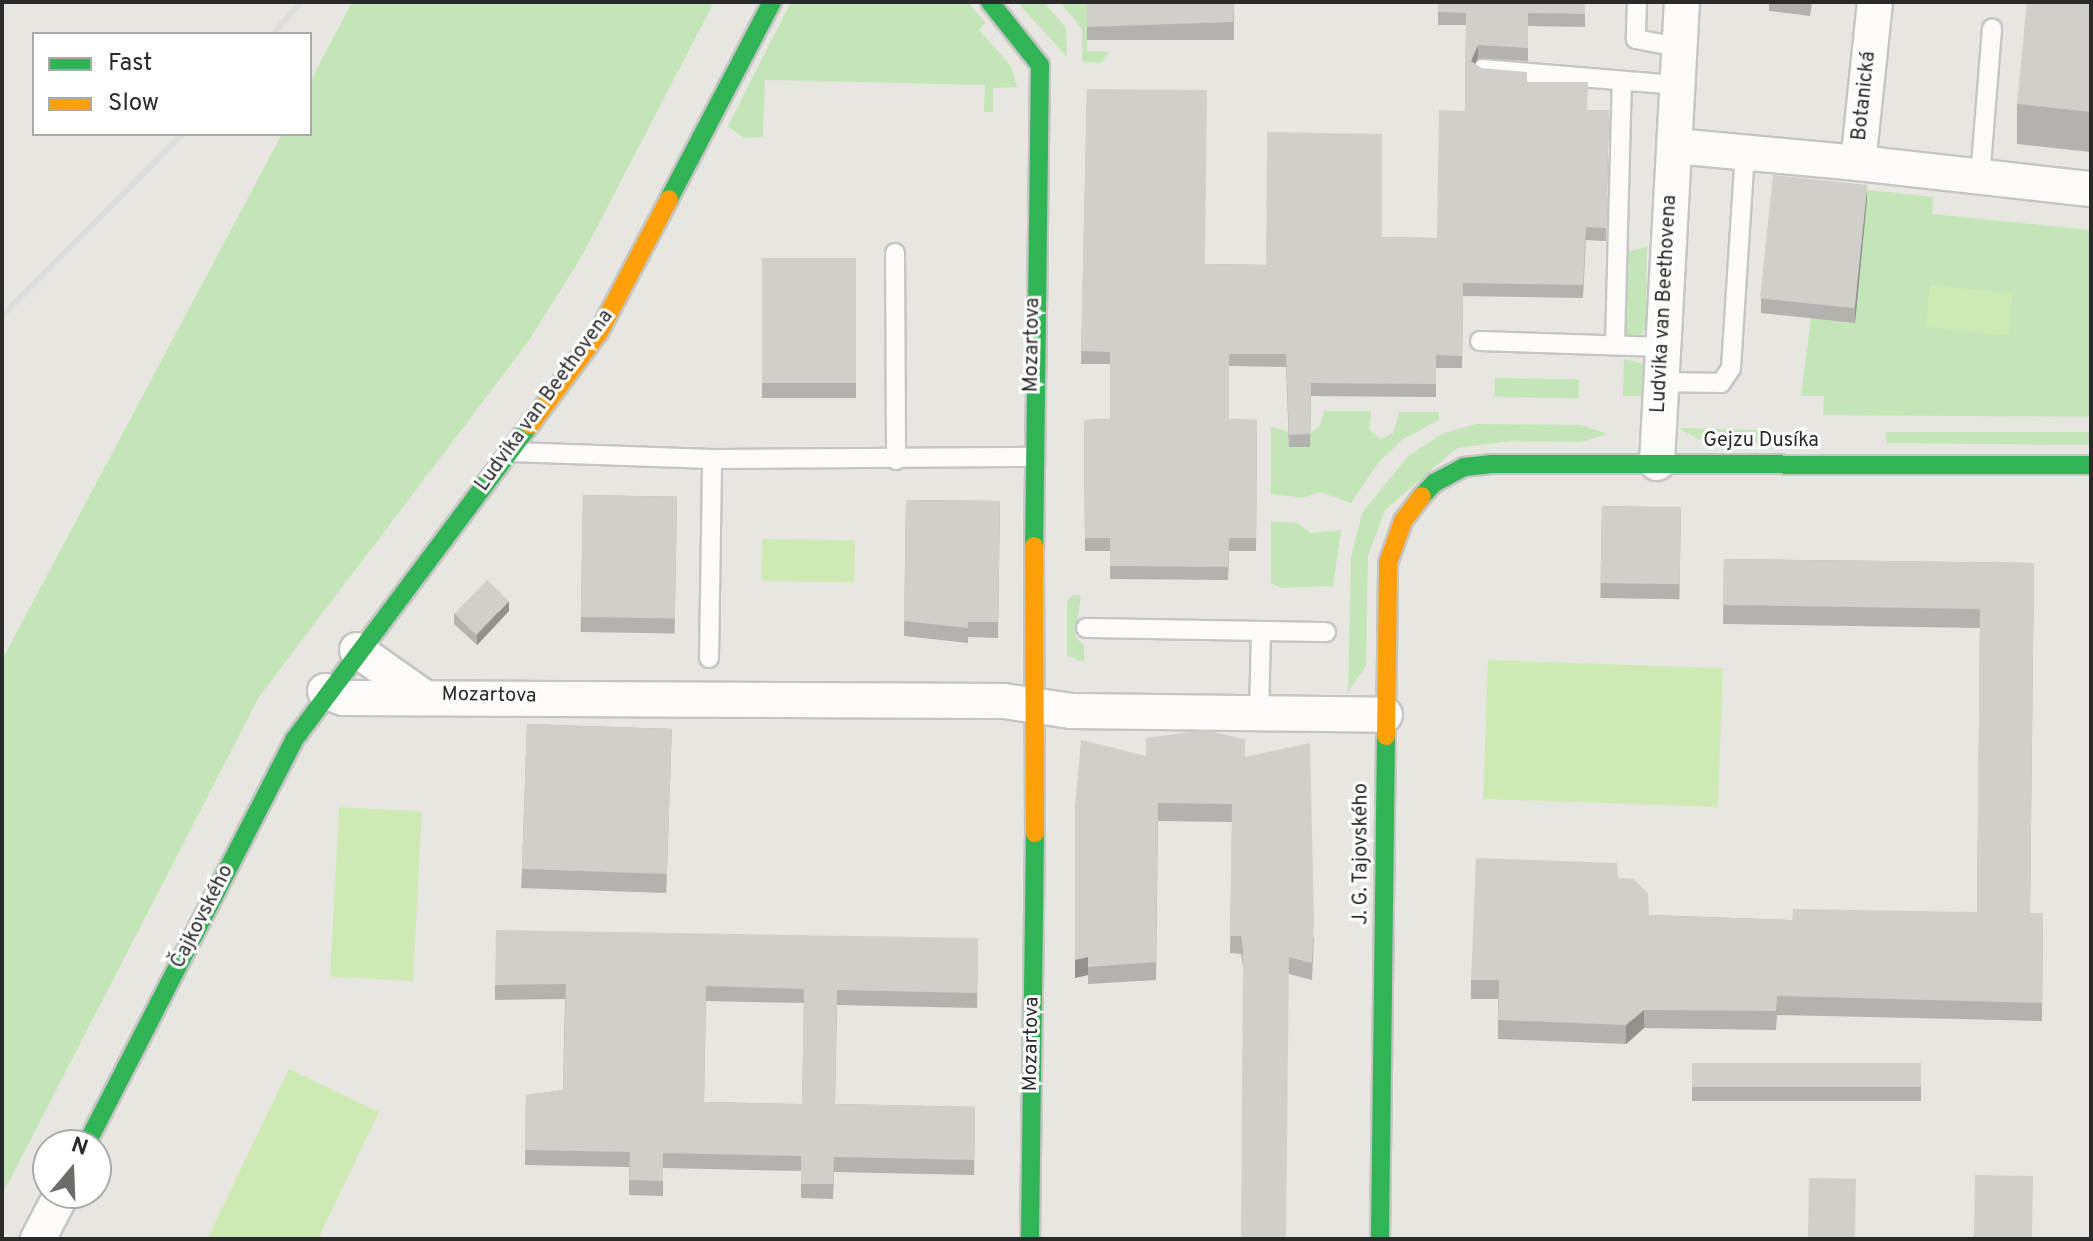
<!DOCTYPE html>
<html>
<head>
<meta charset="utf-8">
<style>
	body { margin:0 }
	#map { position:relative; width:2093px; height:1241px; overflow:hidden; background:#e8e6e0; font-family:Overpass,sans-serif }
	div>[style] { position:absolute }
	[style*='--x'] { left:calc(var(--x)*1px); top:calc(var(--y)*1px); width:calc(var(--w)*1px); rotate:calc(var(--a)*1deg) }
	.green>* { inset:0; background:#c4e5b8; transform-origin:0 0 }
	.pitch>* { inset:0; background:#cfe9b5; transform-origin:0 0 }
	.roads { filter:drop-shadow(2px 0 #c6c5c5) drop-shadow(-2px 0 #c6c5c5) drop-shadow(0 2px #c6c5c5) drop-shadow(0 -2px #c6c5c5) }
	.lane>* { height:18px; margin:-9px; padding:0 9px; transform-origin:9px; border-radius:9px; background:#fcfbfa }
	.street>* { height:34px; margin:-17px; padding:0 17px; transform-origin:17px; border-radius:17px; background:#fcfbfa }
	.fast>* { height:18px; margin:-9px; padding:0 9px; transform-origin:9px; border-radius:9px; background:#30b455 }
	.slow>* { height:18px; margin:-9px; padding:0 9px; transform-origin:9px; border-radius:9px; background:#ff9f0a }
	.rail>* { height:6px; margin:-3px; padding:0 3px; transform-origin:3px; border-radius:3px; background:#ddddde }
	.wall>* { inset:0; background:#b4b2ae; transform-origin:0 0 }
	.shaded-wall>* { inset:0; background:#92918d }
	.building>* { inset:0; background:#d1cfca; transform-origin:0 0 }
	span { translate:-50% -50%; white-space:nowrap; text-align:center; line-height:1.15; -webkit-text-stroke:6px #fff; paint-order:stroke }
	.street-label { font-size:20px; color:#2a2a2a }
	.frame { position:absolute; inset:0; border:4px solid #2a2a2a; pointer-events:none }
	.legend { position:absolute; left:32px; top:32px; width:280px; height:104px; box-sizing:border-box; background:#fff; border:2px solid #aaa; margin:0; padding:10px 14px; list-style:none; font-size:24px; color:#2a2a2a }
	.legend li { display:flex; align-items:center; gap:16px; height:40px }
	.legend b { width:40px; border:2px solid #aaa }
	.north { position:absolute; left:32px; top:1129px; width:80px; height:80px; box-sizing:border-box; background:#fff; border:2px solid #aaa; border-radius:50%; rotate:19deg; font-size:22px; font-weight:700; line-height:32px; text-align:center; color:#2a2a2a }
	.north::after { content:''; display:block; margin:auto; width:28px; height:36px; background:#6c6c6a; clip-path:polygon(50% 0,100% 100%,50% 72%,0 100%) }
</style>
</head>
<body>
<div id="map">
	<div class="green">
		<i style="clip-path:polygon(352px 2px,714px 2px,582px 256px,528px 342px,259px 697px,2px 1195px,2px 660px,282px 134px,310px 134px,310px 82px)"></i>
		<i style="clip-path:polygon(791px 2px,968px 2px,985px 22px,979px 30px,1011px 66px,1017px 87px,993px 88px,993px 112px,984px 112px,985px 85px,765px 80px,763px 137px,744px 138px,728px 126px)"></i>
		<i style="clip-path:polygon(1017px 2px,1044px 2px,1066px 28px,1067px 57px)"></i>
		<i style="clip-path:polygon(1060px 2px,1087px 2px,1087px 51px,1110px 51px,1100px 63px,1082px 62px,1082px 29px)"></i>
		<i style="clip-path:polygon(1822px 185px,1933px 197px,1932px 214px,2091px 230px,2091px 417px,1823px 415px,1824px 396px,1801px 396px,1811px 318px,1855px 322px,1867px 200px)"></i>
		<i style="clip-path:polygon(1647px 247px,1646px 327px,1641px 335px,1624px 335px,1626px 252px)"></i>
		<i style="clip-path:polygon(1624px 359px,1645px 364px,1644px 396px,1623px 396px)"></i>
		<i style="left:1495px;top:378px;width:84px;height:19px;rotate:1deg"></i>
		<i style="clip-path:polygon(1324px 411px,1371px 411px,1369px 430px,1381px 439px,1393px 433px,1399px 412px,1439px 412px,1439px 420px,1403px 439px,1378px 463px,1351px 503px,1320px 492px,1302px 498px,1271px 494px,1271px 426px,1298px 436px,1310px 434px,1320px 426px)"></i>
		<i style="clip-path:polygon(1476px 424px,1581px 425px,1608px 434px,1581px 442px,1511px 441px,1457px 448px,1385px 510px,1368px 556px,1366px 666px,1348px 692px,1351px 558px,1362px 513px,1408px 456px,1442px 434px)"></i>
		<i style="clip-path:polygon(1678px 428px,1770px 430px,1777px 435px,1761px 443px,1700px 440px)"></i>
		<i style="clip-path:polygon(1886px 432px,2091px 432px,2091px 445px,1886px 443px)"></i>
		<i style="clip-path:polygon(1271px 521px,1297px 523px,1311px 533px,1341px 530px,1333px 586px,1282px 588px,1271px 583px)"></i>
		<i style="clip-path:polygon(1073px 595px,1081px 596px,1075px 636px,1084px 646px,1084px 662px,1067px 656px,1067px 601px)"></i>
	</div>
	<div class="pitch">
		<i style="left:1930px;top:285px;width:83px;height:42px;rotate:6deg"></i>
		<i style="left:762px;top:539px;width:93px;height:42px;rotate:1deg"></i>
		<i style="left:1488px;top:660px;width:235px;height:139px;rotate:2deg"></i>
		<i style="left:339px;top:807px;width:83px;height:170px;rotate:3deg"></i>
		<i style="clip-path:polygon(289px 1069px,379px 1112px,318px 1239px,207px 1239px)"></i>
	</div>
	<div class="roads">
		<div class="lane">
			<i style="--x:1637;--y:2;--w:37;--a:92"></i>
			<i style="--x:1636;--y:39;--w:43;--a:10.8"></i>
			<i style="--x:1482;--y:69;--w:194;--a:4.7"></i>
			<i style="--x:1980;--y:178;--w:150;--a:-85.4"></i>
			<i style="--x:895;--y:253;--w:207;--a:89.7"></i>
			<i style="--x:1480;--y:341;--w:182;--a:1.9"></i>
			<i style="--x:1615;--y:344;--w:261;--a:-88.5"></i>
			<i style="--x:1660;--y:382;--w:61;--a:0.9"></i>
			<i style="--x:1721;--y:383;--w:18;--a:-56"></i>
			<i style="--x:1731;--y:368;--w:216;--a:-86.3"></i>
			<i style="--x:512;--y:452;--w:200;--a:2"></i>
			<i style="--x:712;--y:459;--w:320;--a:-0.4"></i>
			<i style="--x:1086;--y:628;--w:240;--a:1"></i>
			<i style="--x:709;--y:658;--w:199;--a:-89.1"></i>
			<i style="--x:1259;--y:714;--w:83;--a:-88.6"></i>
		</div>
		<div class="street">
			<i style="--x:1875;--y:2;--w:162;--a:96"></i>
			<i style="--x:1858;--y:163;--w:234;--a:6.4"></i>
			<i style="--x:1675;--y:146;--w:184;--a:5.3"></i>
			<i style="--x:1657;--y:463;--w:462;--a:-86.9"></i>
			<i style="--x:357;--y:650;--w:80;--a:35.3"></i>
			<i style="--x:325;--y:691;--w:19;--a:21"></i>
			<i style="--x:343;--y:698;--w:661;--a:0.26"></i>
			<i style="--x:1004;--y:701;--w:69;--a:8.4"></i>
			<i style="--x:1072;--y:711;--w:313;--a:0.7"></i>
			<i style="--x:38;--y:1239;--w:52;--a:-62.4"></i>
		</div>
		<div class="fast">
			<i style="--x:990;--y:2;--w:80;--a:51.6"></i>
			<i style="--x:1040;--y:65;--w:481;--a:90.7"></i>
			<i style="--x:669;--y:199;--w:222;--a:-62.4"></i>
			<i style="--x:1422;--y:496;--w:18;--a:-47"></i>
			<i style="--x:1434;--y:483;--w:34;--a:-28"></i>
			<i style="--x:1464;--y:467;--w:28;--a:-6"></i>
			<i style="--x:1492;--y:464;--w:599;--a:0.1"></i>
			<i style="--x:86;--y:1145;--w:455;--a:-62.8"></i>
			<i style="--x:294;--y:740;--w:394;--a:-53.2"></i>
			<i style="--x:1030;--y:1239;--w:406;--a:-89.3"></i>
			<i style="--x:1380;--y:1239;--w:503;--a:-89.32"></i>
		</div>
		<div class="slow">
			<i style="--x:530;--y:425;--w:116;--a:-53.4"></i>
			<i style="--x:599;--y:332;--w:150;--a:-62.2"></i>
			<i style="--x:1034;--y:546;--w:287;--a:89.8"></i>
			<i style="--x:1386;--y:736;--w:173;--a:-89.3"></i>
			<i style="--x:1388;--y:563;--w:45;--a:-70.3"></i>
			<i style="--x:1403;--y:521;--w:31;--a:-53"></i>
		</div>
	</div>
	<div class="rail">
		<i style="--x:273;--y:34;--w:43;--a:-48.8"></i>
		<i style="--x:2;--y:316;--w:256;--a:-45.3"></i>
	</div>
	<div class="wall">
		<i style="left:1087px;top:2px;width:147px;height:38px"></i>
		<i style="clip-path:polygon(1438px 2px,1585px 2px,1585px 27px,1528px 26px,1528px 61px,1478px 58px,1475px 64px,1481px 68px,1527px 82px,1588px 110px,1609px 110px,1606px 241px,1586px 240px,1583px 298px,1463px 296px,1462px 368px,1436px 368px,1436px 397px,1311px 396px,1310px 447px,1289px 447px,1286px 367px,1229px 366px,1229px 419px,1257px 420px,1256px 551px,1229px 551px,1228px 580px,1110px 579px,1110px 551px,1085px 551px,1084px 420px,1110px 419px,1110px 364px,1081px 364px,1087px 89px,1205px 264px,1266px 265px,1382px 237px,1437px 238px,1465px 111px,1466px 25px,1438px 25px)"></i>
		<i style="clip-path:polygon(1769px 2px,1812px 2px,1810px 16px,1769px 11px)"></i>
		<i style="clip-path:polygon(2091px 2px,2091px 152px,2017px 144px,2017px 104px)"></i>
		<i style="clip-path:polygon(1867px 200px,1855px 323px,1761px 313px,1761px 298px)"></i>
		<i style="left:856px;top:258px;width:140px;height:94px;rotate:90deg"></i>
		<i style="left:583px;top:495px;width:94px;height:137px;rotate:1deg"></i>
		<i style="clip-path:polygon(906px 500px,1000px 501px,998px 638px,968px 637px,968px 643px,904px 636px)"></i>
		<i style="left:1602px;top:506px;width:79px;height:92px;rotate:1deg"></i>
		<i style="clip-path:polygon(1724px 559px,2034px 563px,2030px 913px,2043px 913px,2042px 1021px,1777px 1015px,1776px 1030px,1644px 1028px,1626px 1044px,1498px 1039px,1498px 999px,1471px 999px,1471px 980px,1618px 878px,1649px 915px,1792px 920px,1977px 912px,1980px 628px,1723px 624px)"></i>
		<i style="clip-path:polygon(509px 611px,477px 645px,454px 624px,454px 613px)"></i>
		<i style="left:527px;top:724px;width:145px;height:164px;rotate:2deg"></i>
		<i style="clip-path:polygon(1146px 756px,1245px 757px,1314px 938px,1312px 980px,1289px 974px,1243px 966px,1241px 954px,1230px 953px,1232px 822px,1158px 821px,1156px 980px,1088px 984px,1088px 975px,1075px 978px,1075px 806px)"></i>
		<i style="clip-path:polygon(evenodd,978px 938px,977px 1008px,837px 1005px,835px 1104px,975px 1107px,974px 1175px,834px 1172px,833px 1199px,801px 1198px,801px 1171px,663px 1168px,663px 1196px,629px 1195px,629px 1167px,525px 1165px,526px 1095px,563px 1090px,565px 999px,495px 1000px,495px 985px,978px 938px,706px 1001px,804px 1003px,802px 1104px,704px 1102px,706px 1001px)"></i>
		<i style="left:1921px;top:1063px;width:38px;height:229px;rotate:90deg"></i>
	</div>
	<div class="shaded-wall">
		<i style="clip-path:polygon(1478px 45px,1478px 58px,1471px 73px,1471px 61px)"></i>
		<i style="clip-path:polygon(1867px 185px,1867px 200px,1855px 323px,1855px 307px)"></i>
		<i style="clip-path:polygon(509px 601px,509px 611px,477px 645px,477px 635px)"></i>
		<i style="clip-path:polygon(1088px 957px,1088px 975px,1075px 978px,1075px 960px)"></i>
		<i style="clip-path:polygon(1644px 1010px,1644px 1028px,1626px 1044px,1626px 1025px)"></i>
	</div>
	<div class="building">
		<i style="clip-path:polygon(1087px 2px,1234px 2px,1233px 22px,1087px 27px)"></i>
		<i style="clip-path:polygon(1438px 2px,1585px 2px,1585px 14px,1528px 13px,1528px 48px,1478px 45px,1471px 61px,1481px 68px,1527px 72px,1527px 82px,1588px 82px,1587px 110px,1609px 110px,1606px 228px,1586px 227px,1583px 285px,1463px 283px,1462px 356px,1436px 355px,1436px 384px,1311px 383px,1310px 434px,1289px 435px,1286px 354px,1229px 354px,1229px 419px,1257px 420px,1256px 538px,1229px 538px,1228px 567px,1110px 566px,1110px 538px,1085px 538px,1084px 420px,1110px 419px,1110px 352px,1081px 351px,1087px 89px,1207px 90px,1205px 264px,1266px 265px,1267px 132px,1382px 134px,1382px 237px,1437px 238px,1439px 110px,1465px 111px,1466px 13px,1438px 12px)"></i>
		<i style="clip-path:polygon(2027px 2px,2091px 2px,2091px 112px,2017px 104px)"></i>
		<i style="left:1773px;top:175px;width:95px;height:124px;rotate:6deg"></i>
		<i style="left:856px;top:258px;width:125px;height:94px;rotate:90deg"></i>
		<i style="left:583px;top:495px;width:94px;height:122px;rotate:1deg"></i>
		<i style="clip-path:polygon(906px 500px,1000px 501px,998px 622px,968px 622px,968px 628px,904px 621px)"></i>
		<i style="left:1602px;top:506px;width:79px;height:77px;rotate:1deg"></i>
		<i style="clip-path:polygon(1724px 559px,2034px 563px,2030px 913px,2043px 913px,2042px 1003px,1777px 996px,1776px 1011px,1644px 1010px,1626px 1025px,1498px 1020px,1499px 980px,1471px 980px,1476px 858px,1617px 863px,1618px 878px,1633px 879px,1648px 893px,1649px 915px,1792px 920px,1793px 909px,1977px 912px,1980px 609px,1723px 605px)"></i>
		<i style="left:487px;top:580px;width:30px;height:47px;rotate:44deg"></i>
		<i style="left:527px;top:724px;width:145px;height:145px;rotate:2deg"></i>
		<i style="clip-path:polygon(1204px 730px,1245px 739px,1245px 757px,1310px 743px,1314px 921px,1312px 963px,1289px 957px,1286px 1239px,1241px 1239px,1243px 949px,1241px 936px,1230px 936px,1232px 804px,1158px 803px,1156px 962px,1088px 967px,1088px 957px,1075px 960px,1075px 806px,1081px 740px,1146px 756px,1146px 738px)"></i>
		<i style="clip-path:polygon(evenodd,496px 930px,978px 938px,977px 993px,837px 990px,835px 1104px,975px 1107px,974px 1160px,834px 1157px,833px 1184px,801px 1184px,801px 1156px,663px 1153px,663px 1181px,629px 1180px,630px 1152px,525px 1150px,526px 1095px,563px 1090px,566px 984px,495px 985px,496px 930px,706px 986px,804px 989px,802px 1104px,704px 1102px,706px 986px)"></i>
		<i style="left:1921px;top:1063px;width:24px;height:229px;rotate:90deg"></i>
		<i style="left:1975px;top:1175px;width:58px;height:64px;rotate:1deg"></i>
		<i style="left:1809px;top:1178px;width:47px;height:61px;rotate:1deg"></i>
	</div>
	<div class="street-label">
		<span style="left:1865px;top:96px;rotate:-84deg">Botanická</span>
		<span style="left:1665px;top:304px;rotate:-87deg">Ludvika van Beethovena</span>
		<span style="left:1033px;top:345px;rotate:-89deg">Mozartova</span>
		<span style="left:545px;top:401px;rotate:-54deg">Ludvika van Beethovena</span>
		<span style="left:1761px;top:441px">Gejzu Dusíka</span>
		<span style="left:489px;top:696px;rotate:1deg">Mozartova</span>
		<span style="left:1362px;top:854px;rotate:-90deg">J. G. Tajovského</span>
		<span style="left:203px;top:917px;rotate:-63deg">Čajkovského</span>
		<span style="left:1032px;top:1044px;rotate:-89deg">Mozartova</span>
	</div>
	<div class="frame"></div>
	<ul class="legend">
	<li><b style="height:10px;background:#30b455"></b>Fast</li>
	<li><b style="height:10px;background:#ff9f0a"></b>Slow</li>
	</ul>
	<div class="north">N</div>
</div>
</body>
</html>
